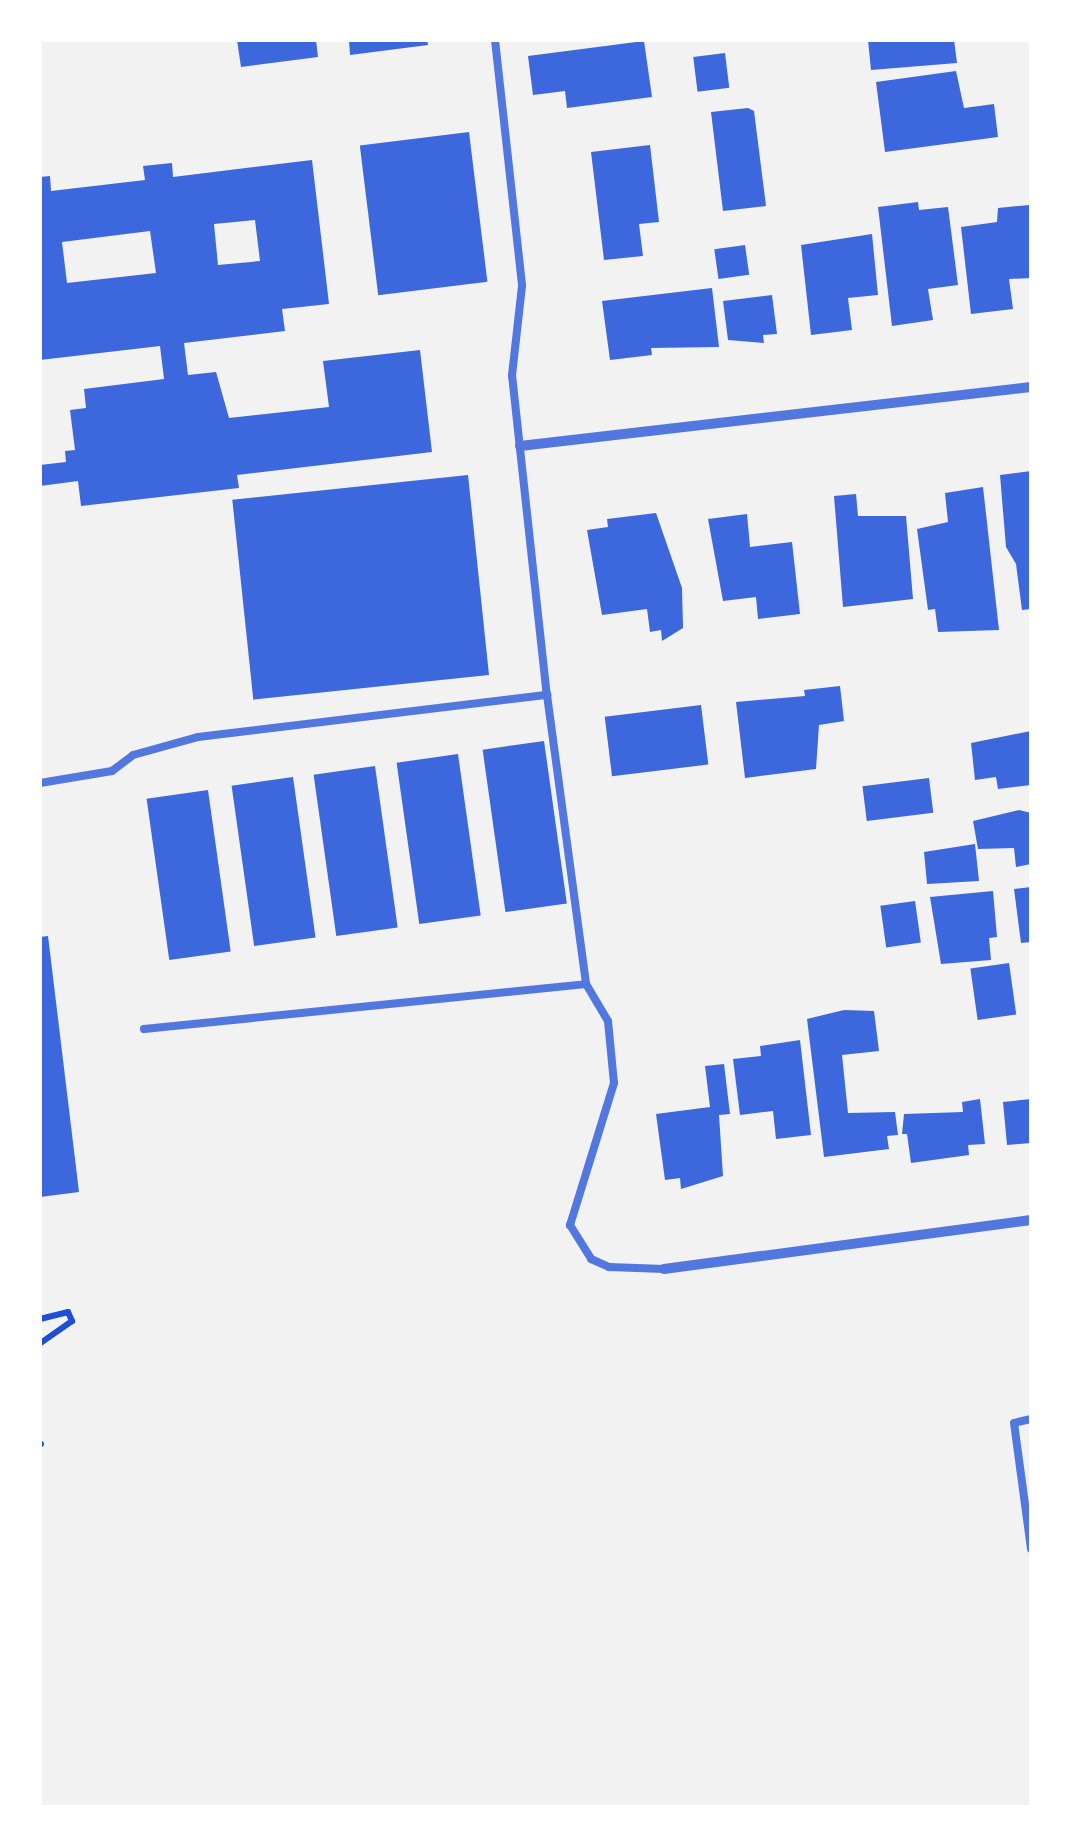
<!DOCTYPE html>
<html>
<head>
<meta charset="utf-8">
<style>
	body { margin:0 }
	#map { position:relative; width:1071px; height:1847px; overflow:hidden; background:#f2f2f2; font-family:Montserrat,sans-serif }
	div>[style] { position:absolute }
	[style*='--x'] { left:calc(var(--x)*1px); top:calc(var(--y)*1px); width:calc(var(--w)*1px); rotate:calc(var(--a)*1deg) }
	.building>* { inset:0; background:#3d67dc; transform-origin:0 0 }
	.path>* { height:6px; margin:-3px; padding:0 3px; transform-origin:3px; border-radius:3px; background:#1d4ed8 }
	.service>* { height:8px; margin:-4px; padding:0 4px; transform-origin:4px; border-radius:4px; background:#5277de }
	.minor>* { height:10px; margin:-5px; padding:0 5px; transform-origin:5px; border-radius:5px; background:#5277de }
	span { translate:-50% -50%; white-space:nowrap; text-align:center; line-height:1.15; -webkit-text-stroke:8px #fff; paint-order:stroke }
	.frame { position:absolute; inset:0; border:42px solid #fff; pointer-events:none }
</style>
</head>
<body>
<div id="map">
	<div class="building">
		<i style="clip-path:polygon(237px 40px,316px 40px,318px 57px,241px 67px)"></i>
		<i style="clip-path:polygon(349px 40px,427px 40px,428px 45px,350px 55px)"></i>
		<i style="clip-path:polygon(868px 40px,954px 40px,957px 63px,871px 70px)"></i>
		<i style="clip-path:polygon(644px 41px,652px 97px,567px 108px,565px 91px,533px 95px,528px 56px)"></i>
		<i style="left:725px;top:53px;width:35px;height:32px;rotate:83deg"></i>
		<i style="clip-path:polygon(956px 71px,964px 108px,994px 104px,998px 137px,885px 152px,876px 82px)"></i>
		<i style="clip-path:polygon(748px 108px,754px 111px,766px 206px,723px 211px,711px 112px)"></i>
		<i style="left:469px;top:132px;width:151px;height:110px;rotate:83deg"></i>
		<i style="clip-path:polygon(650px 145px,659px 222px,639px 224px,643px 256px,604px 260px,591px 152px)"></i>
		<i style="clip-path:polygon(evenodd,312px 160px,329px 304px,282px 309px,285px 331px,184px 343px,188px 375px,216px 372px,229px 418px,329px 407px,323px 361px,420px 350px,432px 452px,237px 475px,239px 488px,81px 506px,78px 481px,40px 486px,40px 465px,66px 462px,65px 451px,75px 450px,70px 410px,86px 408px,84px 389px,164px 379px,160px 346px,40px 360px,40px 177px,50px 176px,51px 191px,145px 180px,143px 166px,172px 163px,173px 177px,312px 160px,255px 220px,260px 261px,218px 265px,214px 224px,255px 220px,312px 160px,150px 231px,156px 273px,67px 283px,62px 242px,150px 231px)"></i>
		<i style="clip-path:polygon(918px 202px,919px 210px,948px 207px,958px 285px,928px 289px,933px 320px,892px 326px,878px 207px)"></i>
		<i style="clip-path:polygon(1029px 205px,1031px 278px,1009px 279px,1013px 309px,971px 314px,961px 227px,997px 222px,998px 208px)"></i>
		<i style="clip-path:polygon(872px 234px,878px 295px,848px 298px,852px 330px,811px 335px,801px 245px)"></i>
		<i style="left:745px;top:245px;width:30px;height:31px;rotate:82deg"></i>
		<i style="clip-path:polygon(712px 288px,719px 347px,651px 348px,652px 355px,610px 360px,602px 301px)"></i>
		<i style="clip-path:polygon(772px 295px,777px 334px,763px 335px,764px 343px,728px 340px,723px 301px)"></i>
		<i style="clip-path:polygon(1031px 471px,1031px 609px,1022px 610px,1016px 564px,1006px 547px,1000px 475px)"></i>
		<i style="left:468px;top:475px;width:201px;height:237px;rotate:84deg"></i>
		<i style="clip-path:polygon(983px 487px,999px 630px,938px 632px,935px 609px,928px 610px,917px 529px,948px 522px,945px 493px)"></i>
		<i style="clip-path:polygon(856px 494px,858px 516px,906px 516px,913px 599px,843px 607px,834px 496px)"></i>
		<i style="clip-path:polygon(656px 513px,682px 588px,683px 628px,662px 641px,661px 630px,650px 632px,647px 609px,602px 615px,587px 530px,608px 527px,607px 519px)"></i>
		<i style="clip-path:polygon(747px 514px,750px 547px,792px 542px,800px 614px,758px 619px,756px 597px,723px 601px,708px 519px)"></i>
		<i style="clip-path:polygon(840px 686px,844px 721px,819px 725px,816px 769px,745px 778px,736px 702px,805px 696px,804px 690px)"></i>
		<i style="left:701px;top:705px;width:60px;height:97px;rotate:83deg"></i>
		<i style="clip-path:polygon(1031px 731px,1031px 785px,998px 789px,996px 777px,975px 780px,971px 743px)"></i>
		<i style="left:544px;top:741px;width:164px;height:62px;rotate:82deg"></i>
		<i style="left:458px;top:754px;width:163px;height:62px;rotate:82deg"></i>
		<i style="left:375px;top:766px;width:163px;height:62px;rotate:82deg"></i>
		<i style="left:293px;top:777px;width:162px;height:62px;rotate:82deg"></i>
		<i style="left:929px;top:778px;width:35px;height:67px;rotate:83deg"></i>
		<i style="left:208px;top:790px;width:163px;height:62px;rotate:82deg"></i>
		<i style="clip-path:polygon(1019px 810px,1031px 813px,1031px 864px,1016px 867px,1014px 848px,978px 849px,973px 821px)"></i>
		<i style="clip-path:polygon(975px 844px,979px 881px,927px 884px,924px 852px)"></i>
		<i style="clip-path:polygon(1031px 887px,1031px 942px,1021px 943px,1014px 889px)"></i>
		<i style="clip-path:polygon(993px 891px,997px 937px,989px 938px,991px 960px,941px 964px,930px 897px)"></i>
		<i style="left:915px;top:901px;width:42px;height:35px;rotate:82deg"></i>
		<i style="clip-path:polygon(48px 936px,79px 1192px,40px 1197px,40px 937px)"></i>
		<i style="left:1009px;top:963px;width:52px;height:39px;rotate:82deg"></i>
		<i style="clip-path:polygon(844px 1010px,874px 1011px,879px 1051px,842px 1055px,848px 1113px,895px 1112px,898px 1135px,887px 1136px,889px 1149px,824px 1157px,807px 1019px)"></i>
		<i style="clip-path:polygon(800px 1040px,811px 1135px,776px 1139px,773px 1111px,740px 1115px,733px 1059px,761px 1056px,760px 1046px)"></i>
		<i style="clip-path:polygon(724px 1064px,730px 1114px,719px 1115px,723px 1176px,681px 1189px,680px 1178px,665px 1180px,656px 1114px,710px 1107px,705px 1066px)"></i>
		<i style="clip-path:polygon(980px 1099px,985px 1144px,968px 1145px,969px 1155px,911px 1163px,907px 1134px,902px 1134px,904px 1114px,963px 1112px,962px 1102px)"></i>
		<i style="clip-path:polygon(1031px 1099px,1031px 1143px,1007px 1145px,1003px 1102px)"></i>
	</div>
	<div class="path">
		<i style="--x:40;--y:1319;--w:29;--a:-14"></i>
		<i style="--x:68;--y:1312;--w:10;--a:66"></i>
		<i style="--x:72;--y:1321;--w:39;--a:145"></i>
		<i style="--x:40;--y:1444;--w:1;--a:0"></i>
	</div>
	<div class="service">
		<i style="--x:495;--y:40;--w:247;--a:83.7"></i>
		<i style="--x:522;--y:286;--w:90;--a:96.4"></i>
		<i style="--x:512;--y:375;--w:322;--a:83.8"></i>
		<i style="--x:547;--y:695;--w:292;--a:82.3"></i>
		<i style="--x:586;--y:984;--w:43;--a:59.3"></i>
		<i style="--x:608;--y:1021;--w:62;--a:84.5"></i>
		<i style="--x:614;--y:1083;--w:149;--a:107.2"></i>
		<i style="--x:570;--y:1225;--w:40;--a:58"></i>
		<i style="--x:591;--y:1259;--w:20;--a:24"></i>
		<i style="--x:609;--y:1267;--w:55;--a:2.1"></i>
		<i style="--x:40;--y:783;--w:73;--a:-9.5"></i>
		<i style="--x:112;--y:771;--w:26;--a:-37"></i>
		<i style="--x:133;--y:755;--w:67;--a:-15.5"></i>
		<i style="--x:198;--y:737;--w:352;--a:-6.9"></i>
		<i style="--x:144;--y:1029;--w:444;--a:-5.8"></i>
		<i style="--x:1031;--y:1419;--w:17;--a:167"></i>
		<i style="--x:1014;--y:1423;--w:127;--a:82.3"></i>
	</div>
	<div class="minor">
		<i style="--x:520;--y:446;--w:514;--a:-6.59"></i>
		<i style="--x:664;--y:1269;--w:370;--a:-7.6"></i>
	</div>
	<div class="frame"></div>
</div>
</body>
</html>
